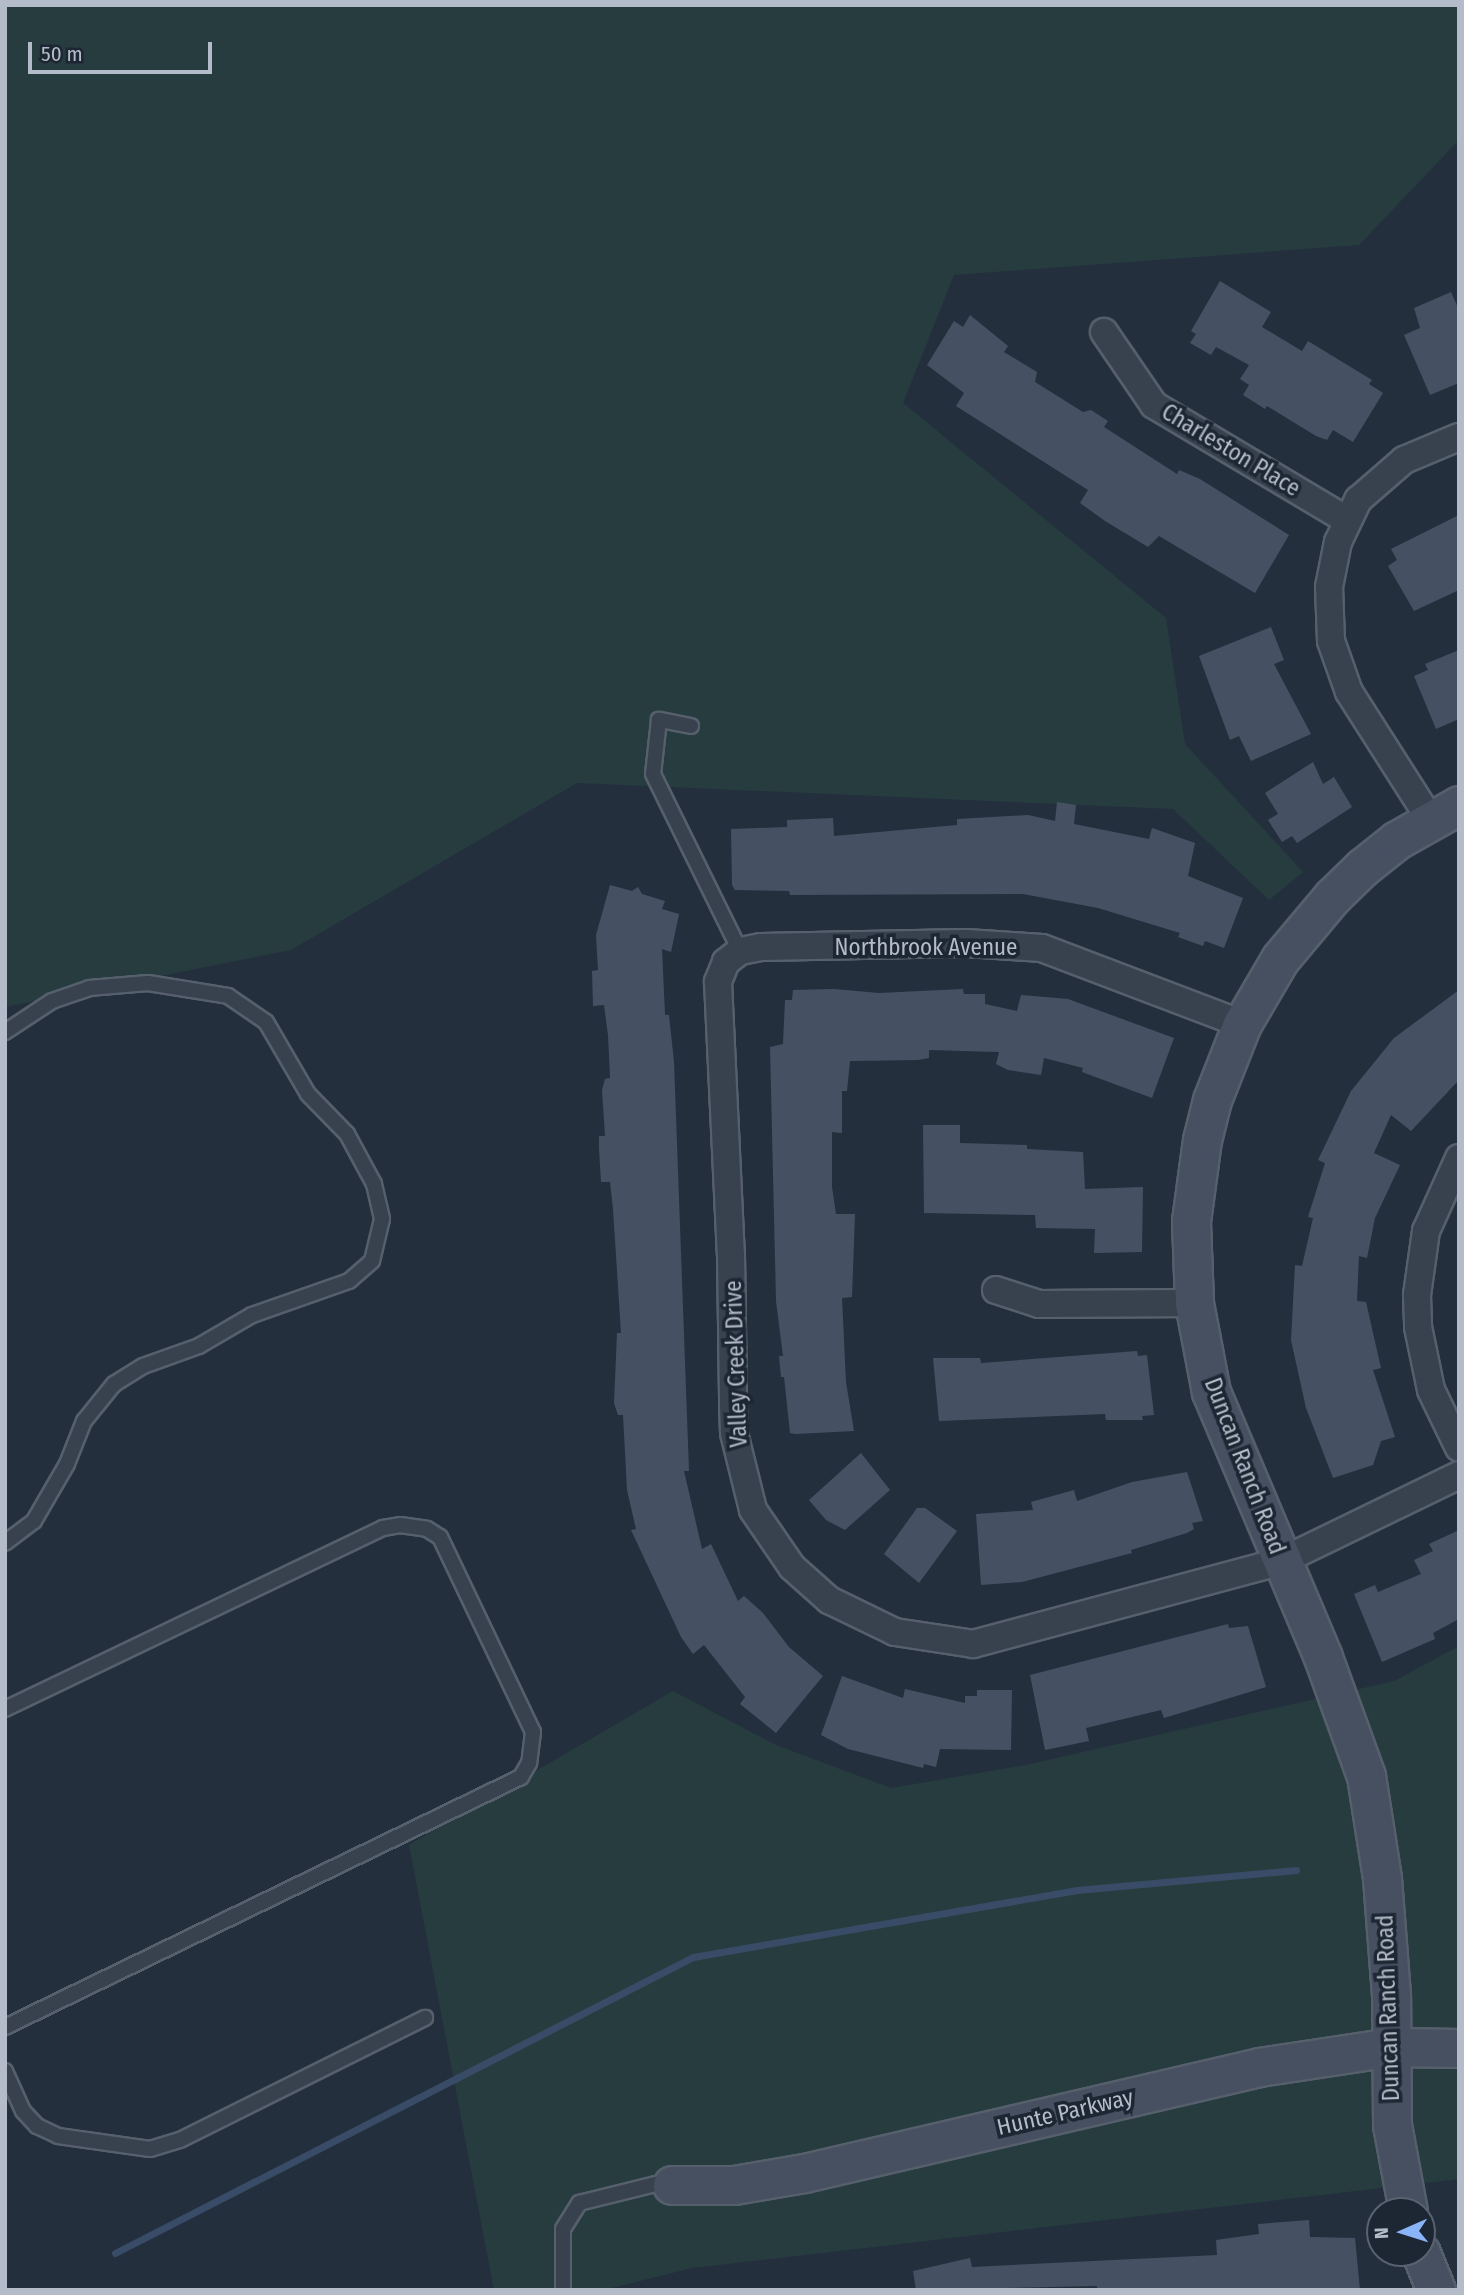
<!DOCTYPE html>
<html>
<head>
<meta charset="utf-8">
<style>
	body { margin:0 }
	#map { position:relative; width:1464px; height:2295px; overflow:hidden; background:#242f3e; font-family:"Fira Sans Condensed",sans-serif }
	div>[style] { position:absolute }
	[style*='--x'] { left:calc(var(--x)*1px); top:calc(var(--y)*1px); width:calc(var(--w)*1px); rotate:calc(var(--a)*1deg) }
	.green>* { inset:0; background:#263c3f }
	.stream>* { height:7px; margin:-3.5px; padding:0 3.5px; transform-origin:3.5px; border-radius:3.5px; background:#394c67 }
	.building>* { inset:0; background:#455162 }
	.roads { filter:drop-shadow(2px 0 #565f6c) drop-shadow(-2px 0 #565f6c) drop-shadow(0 2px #565f6c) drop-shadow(0 -2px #565f6c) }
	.lane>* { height:14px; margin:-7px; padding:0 7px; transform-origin:7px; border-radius:7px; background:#38414e }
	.street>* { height:26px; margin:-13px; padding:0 13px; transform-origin:13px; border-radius:13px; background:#38414e }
	.secondary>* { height:37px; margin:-18.5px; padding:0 18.5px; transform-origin:18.5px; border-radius:18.5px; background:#465061 }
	span { translate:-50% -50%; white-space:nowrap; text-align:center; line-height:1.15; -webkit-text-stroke:7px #1d2633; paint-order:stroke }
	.street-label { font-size:23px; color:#b4bcc9 }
	.frame { position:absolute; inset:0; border:7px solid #b4bcc9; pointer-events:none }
	.north { position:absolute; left:1366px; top:2197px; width:70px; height:70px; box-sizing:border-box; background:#1d2633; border:2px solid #59626f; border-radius:50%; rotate:267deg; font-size:19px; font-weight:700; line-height:28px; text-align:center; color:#b4bcc9 }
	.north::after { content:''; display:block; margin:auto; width:24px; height:32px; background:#8ab4f8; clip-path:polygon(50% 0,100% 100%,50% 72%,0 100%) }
	.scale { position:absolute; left:28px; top:42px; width:184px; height:32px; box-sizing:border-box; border:4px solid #b4bcc9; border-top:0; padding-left:9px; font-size:21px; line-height:24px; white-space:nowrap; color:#b4bcc9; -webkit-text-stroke:5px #1d2633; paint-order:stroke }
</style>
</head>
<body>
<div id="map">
	<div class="green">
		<i style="clip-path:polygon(5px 5px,1459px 5px,1459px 140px,1359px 245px,954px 275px,903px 403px,1166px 618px,1185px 744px,1303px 872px,1269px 900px,1173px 809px,577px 783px,291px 950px,5px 1007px)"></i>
		<i style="clip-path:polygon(1459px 1646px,1459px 2179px,692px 2268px,604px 2290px,494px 2290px,409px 1845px,673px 1691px,776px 1745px,891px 1788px,1026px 1765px,1394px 1681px)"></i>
	</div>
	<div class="stream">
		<i style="--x:115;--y:2253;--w:649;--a:-27.12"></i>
		<i style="--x:693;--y:1957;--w:390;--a:-9.9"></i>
		<i style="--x:1077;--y:1890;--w:220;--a:-5.2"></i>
	</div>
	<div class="building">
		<i style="clip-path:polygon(1220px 281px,1271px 312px,1262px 327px,1302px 351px,1308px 341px,1372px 380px,1369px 384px,1383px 393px,1353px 442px,1333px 430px,1327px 440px,1316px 436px,1267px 406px,1265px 409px,1243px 395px,1249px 385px,1240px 379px,1249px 365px,1216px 347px,1211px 355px,1190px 343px,1196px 334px,1191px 331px)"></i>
		<i style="clip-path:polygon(1451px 292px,1459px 310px,1459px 383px,1430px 395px,1404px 335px,1420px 328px,1414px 308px)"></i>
		<i style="clip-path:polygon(970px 315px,1008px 346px,1004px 352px,1037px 372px,1035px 382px,1083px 412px,1091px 410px,1108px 421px,1104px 427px,1177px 474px,1179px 470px,1200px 479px,1289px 535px,1255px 593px,1159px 536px,1148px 547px,1105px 521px,1080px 503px,1088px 490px,956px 406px,964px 393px,927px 365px,954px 321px,963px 327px)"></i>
		<i style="clip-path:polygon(1459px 515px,1459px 590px,1414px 611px,1388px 566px,1397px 560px,1391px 549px)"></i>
		<i style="clip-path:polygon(1271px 627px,1284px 660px,1274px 664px,1311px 734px,1251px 761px,1239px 736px,1230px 740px,1199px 656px)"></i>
		<i style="clip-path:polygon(1459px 650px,1459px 719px,1436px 729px,1414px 676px,1428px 670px,1425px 664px)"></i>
		<i style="clip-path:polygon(1313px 762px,1323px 784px,1334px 777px,1352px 807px,1297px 843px,1292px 836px,1282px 842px,1268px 820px,1278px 814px,1265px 793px)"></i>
		<i style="clip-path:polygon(1057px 802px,1076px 805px,1074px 824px,1149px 839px,1152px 828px,1195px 843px,1188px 876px,1243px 898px,1224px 948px,1205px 941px,1203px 946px,1178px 937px,1180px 933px,1098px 908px,1023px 894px,790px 895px,789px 891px,735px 890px,732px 885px,731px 829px,787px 827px,787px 820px,833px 818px,834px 836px,957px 825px,957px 819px,1028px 815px,1055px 821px)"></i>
		<i style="clip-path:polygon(610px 885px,632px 891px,638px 887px,642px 894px,665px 901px,662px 909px,679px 914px,671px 952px,662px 949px,665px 1015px,669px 1015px,674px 1062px,689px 1471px,684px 1471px,702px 1549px,711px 1544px,738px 1601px,744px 1596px,763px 1613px,789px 1647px,823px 1676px,776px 1733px,740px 1704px,745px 1697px,704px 1645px,693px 1654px,681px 1637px,631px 1530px,636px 1529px,627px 1490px,623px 1415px,618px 1415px,614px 1403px,617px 1333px,621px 1333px,613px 1209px,610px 1182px,601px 1182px,599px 1149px,599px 1136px,605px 1136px,602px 1090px,605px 1079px,610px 1078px,608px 1035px,604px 1005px,593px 1006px,592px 971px,598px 970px,596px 935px)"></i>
		<i style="clip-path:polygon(834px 989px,879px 993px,963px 989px,964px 994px,985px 994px,985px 1004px,1017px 1011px,1021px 995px,1068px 999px,1174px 1038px,1152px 1098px,1082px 1072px,1083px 1068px,1044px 1058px,1041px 1075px,1008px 1070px,996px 1064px,999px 1052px,929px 1050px,929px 1058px,918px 1060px,850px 1061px,847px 1091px,842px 1091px,842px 1133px,832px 1132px,832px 1187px,836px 1214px,855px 1214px,852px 1297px,842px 1298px,846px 1382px,854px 1431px,796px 1434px,790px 1433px,784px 1377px,781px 1377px,779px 1356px,783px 1356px,776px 1301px,770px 1047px,783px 1044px,785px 1000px,792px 1000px,793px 990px)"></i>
		<i style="clip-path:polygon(1459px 990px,1459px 1080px,1411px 1131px,1391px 1115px,1374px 1153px,1400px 1165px,1375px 1218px,1367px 1258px,1359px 1256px,1357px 1301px,1366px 1302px,1381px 1368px,1373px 1370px,1395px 1437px,1381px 1441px,1373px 1465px,1333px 1478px,1306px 1408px,1291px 1340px,1295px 1265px,1302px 1266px,1313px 1218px,1308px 1217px,1325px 1163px,1318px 1160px,1351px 1091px,1394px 1038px)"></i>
		<i style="clip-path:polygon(923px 1125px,960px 1125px,960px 1143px,1027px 1145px,1027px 1149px,1083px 1152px,1085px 1189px,1143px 1187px,1142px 1252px,1094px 1253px,1095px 1229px,1036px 1228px,1035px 1215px,924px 1213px)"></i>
		<i style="clip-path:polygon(1137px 1351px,1138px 1356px,1147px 1355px,1154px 1415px,1142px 1416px,1143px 1420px,1106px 1420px,1105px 1414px,939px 1421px,933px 1358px,980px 1358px,981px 1363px)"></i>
		<i style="clip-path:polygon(861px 1453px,890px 1490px,845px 1530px,826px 1520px,809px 1500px)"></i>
		<i style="clip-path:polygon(1187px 1472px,1203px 1521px,1192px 1523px,1194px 1529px,1187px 1533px,1131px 1550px,1132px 1553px,1022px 1582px,981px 1585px,976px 1514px,1033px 1510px,1031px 1502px,1074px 1490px,1077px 1501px,1132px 1482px)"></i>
		<i style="clip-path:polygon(917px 1508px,925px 1508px,957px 1531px,919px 1583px,884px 1554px)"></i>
		<i style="clip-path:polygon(1459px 1530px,1459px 1619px,1433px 1633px,1435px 1639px,1382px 1662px,1354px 1594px,1375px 1585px,1378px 1592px,1421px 1574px,1414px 1560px,1433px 1551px,1429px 1544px)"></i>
		<i style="clip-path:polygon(1228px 1624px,1229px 1628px,1248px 1626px,1266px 1687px,1164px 1718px,1161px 1710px,1086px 1728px,1089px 1741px,1045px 1750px,1030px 1675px)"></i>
		<i style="clip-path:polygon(842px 1676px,903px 1698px,905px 1689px,965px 1703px,965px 1696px,977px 1696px,977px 1690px,1012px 1690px,1011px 1750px,940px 1749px,936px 1767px,924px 1764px,923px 1768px,848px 1749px,821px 1735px)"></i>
		<i style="clip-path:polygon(1309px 2220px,1310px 2237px,1355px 2238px,1360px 2290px,1097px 2290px,1097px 2286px,916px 2290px,913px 2271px,970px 2258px,972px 2267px,1217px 2255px,1216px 2240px,1259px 2234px,1258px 2224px)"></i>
	</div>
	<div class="roads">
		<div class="lane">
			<i style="--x:691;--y:726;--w:33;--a:-169"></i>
			<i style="--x:659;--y:720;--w:54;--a:96.3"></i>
			<i style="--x:653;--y:774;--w:197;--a:63.8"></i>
			<i style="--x:5;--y:1032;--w:56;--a:-33.4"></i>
			<i style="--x:52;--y:1001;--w:39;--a:-19"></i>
			<i style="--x:89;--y:988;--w:59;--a:-4.8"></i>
			<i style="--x:148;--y:983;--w:81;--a:9.2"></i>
			<i style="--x:228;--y:996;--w:46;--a:34.4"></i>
			<i style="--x:266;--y:1022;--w:83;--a:59.7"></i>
			<i style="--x:308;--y:1094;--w:56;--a:45.7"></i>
			<i style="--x:347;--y:1134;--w:57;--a:61.6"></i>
			<i style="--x:374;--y:1184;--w:36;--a:77"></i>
			<i style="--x:382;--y:1219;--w:43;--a:103.4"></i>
			<i style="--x:372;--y:1261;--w:30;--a:139"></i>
			<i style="--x:349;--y:1281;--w:103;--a:160.7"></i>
			<i style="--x:252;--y:1315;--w:61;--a:149.7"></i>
			<i style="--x:199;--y:1346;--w:59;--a:160.3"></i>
			<i style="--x:143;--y:1366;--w:34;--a:148"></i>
			<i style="--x:114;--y:1384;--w:48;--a:129"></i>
			<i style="--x:84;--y:1421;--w:46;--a:111.6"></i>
			<i style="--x:67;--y:1464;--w:66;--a:120.1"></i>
			<i style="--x:34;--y:1521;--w:36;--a:143"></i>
			<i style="--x:5;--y:1709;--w:419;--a:-25.6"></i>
			<i style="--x:383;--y:1528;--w:17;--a:-10"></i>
			<i style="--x:400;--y:1525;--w:27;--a:8"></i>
			<i style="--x:427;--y:1529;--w:15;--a:32"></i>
			<i style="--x:440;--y:1537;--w:216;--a:64.5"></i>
			<i style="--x:533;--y:1732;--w:31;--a:97"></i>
			<i style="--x:529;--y:1763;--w:16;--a:120"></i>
			<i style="--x:521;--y:1777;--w:573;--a:154.15"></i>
			<i style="--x:5;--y:2071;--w:44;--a:65.8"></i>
			<i style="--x:23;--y:2111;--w:21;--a:47"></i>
			<i style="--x:37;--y:2126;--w:23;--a:25"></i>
			<i style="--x:58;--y:2136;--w:93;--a:8"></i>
			<i style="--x:150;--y:2149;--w:31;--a:-17"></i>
			<i style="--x:180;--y:2140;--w:274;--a:-26.5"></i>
			<i style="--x:563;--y:2290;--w:61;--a:-90"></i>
			<i style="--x:563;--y:2229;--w:31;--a:-58"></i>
			<i style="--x:579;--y:2203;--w:79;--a:-13.9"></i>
			<i style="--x:656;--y:2184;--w:15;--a:4"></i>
		</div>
		<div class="street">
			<i style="--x:1104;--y:332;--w:88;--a:55.6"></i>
			<i style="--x:1154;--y:405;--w:225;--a:30.8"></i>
			<i style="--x:1430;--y:819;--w:151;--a:-122.5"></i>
			<i style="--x:1349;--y:692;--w:54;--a:-109.4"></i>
			<i style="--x:1331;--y:641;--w:54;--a:-92.1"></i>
			<i style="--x:1329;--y:587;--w:46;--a:-78.7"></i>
			<i style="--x:1338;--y:542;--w:47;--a:-64.5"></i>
			<i style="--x:1358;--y:500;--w:61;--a:-41"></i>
			<i style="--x:1404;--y:460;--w:60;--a:-22.7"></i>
			<i style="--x:1242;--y:1024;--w:214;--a:-159.2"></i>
			<i style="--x:1042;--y:948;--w:76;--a:-176.2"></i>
			<i style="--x:966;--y:943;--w:205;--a:178.9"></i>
			<i style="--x:761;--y:947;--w:21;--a:169"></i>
			<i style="--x:740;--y:951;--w:18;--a:142"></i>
			<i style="--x:726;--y:962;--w:22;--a:112"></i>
			<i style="--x:718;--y:982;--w:272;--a:87.3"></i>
			<i style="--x:731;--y:1254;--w:150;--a:89.2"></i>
			<i style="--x:733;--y:1404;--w:29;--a:88"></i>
			<i style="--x:734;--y:1433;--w:79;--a:76.1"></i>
			<i style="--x:753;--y:1510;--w:69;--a:55.6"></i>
			<i style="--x:792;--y:1567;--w:50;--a:41.7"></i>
			<i style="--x:829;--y:1600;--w:73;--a:25.9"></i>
			<i style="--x:895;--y:1632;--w:79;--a:8.7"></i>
			<i style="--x:973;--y:1644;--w:320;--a:-15"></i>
			<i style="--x:1282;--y:1561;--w:197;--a:-25.9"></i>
			<i style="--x:1459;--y:1158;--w:80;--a:114.3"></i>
			<i style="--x:1426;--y:1231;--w:65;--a:98"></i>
			<i style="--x:1417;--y:1295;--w:32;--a:88"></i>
			<i style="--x:1418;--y:1327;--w:64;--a:78.3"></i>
			<i style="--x:1431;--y:1390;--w:64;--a:64.2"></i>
			<i style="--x:996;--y:1290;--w:45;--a:18"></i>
			<i style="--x:1039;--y:1304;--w:155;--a:-0.4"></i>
		</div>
		<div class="secondary">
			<i style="--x:672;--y:2185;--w:62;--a:0"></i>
			<i style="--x:734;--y:2185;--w:71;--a:-9.7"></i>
			<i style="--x:804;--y:2173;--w:467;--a:-13.1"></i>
			<i style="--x:1259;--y:2067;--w:134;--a:-8.6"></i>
			<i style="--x:1391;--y:2047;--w:68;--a:0.8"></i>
			<i style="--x:1408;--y:2211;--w:87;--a:-100.5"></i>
			<i style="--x:1392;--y:2125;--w:130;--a:-90.4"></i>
			<i style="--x:1391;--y:1995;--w:117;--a:-94.4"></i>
			<i style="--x:1382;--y:1878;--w:103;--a:-98.9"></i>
			<i style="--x:1366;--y:1776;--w:127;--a:-109.9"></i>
			<i style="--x:1323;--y:1657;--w:288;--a:-112.9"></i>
			<i style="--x:1211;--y:1392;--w:91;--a:-100.8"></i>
			<i style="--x:1194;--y:1303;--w:82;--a:-92.1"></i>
			<i style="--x:1191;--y:1221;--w:82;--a:-82.3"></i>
			<i style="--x:1202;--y:1140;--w:41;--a:-76"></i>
			<i style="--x:1212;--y:1100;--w:82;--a:-68.5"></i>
			<i style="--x:1242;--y:1024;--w:75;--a:-59.7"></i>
			<i style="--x:1280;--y:959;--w:81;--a:-50"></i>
			<i style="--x:1332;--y:897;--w:43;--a:-44.1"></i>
			<i style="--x:1363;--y:867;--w:43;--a:-38.5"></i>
			<i style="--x:1397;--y:840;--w:71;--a:-29.4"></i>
			<i style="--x:1421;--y:2253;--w:40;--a:68"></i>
		</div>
	</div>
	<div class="street-label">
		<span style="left:1231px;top:450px;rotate:31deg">Charleston Place</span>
		<span style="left:926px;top:947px">Northbrook Avenue</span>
		<span style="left:736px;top:1364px;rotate:-92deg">Valley Creek Drive</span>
		<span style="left:1245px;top:1466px;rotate:69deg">Duncan Ranch Road</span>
		<span style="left:1388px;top:2008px;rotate:-92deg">Duncan Ranch Road</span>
		<span style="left:1065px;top:2112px;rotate:-13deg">Hunte Parkway</span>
	</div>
	<div class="frame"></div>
	<div class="north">N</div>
	<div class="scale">50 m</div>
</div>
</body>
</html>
